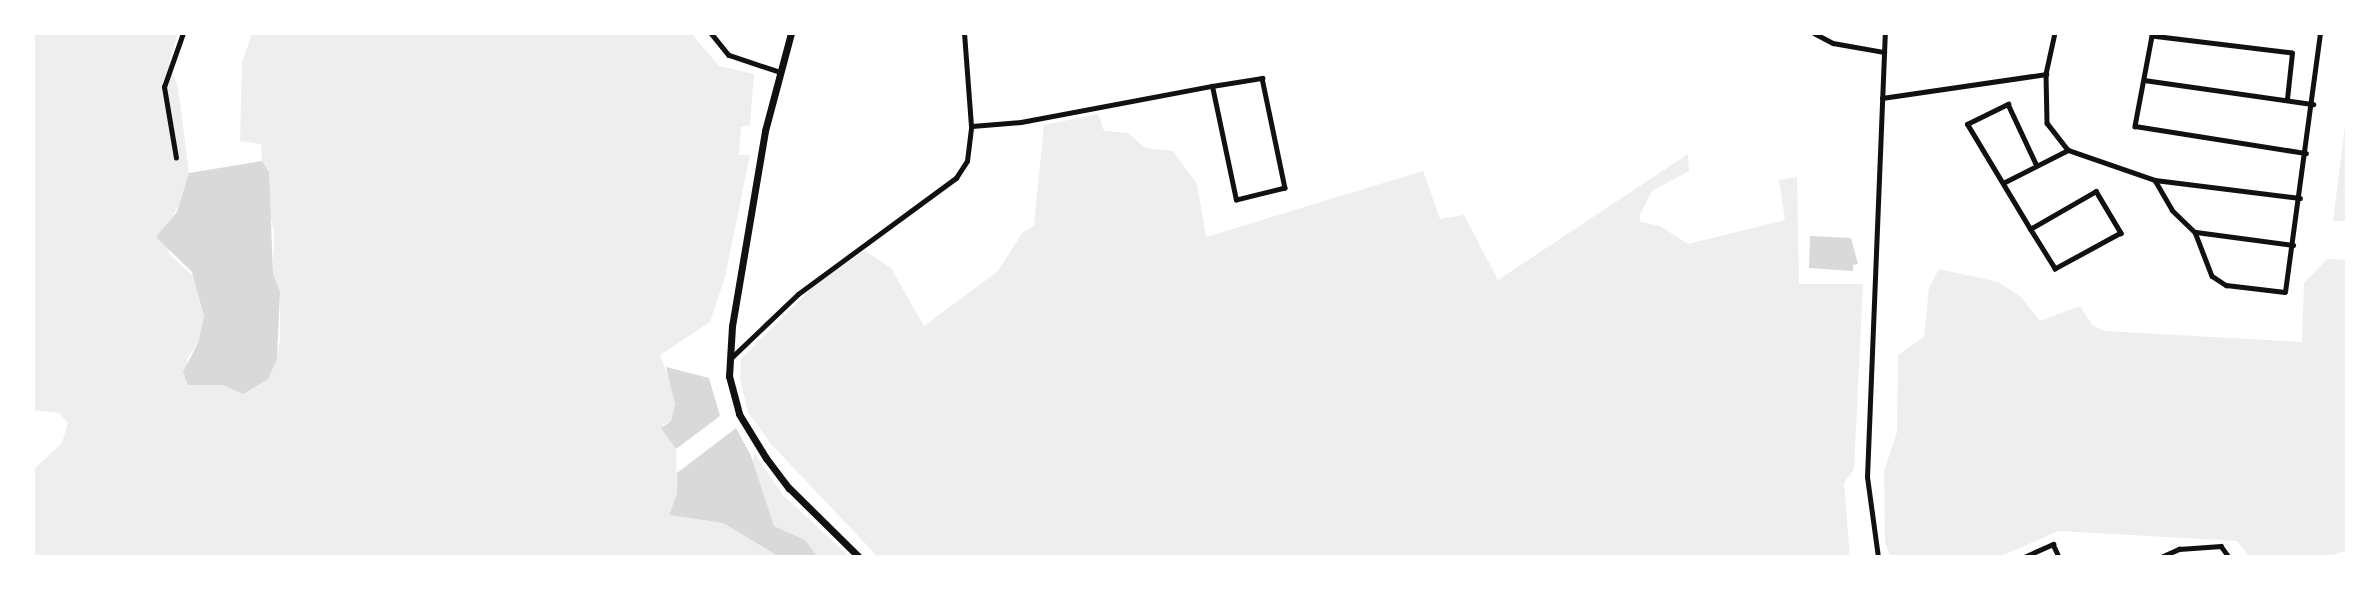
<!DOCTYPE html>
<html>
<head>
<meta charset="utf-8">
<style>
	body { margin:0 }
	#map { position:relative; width:2380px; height:590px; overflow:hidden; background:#fff; font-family:Overpass,sans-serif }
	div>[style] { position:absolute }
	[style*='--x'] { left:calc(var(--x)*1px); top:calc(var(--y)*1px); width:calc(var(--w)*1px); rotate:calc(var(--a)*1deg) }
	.green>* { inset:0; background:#eee }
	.water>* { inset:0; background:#d9d9d9 }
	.minor>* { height:4.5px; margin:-2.25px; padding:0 2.25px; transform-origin:2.25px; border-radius:2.25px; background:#111 }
	.tertiary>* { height:5px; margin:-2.5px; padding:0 2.5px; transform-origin:2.5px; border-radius:2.5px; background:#111 }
	.trunk>* { height:7px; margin:-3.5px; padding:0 3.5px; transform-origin:3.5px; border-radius:3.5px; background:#111 }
	span { translate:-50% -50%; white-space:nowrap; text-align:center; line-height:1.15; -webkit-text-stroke:7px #fff; paint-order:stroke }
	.frame { position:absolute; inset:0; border:35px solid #fff; pointer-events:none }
</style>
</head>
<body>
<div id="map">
	<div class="green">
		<i style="clip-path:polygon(33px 33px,178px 33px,169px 63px,178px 87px,189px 173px,183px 199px,166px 228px,169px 254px,195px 278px,204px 316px,198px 343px,187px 359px,189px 385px,223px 385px,243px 394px,277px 359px,280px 339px,280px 292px,273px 273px,274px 232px,267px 199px,269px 172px,262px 161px,261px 144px,240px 141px,242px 63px,252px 33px,691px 33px,719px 66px,754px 74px,750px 125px,741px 127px,739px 155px,750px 155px,725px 277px,710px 322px,660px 355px,676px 397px,671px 421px,662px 425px,676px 449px,677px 494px,669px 515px,723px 523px,781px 557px,33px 557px,33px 470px,62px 443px,68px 423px,59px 413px,33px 410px)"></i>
		<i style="clip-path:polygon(2347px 111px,2347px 221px,2333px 221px)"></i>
		<i style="clip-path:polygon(1098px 114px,1104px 131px,1128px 133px,1145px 148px,1173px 151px,1197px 184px,1206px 237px,1423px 171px,1440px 219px,1464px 215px,1498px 280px,1688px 154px,1689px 171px,1652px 191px,1640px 215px,1640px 222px,1660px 226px,1688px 244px,1785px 220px,1779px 180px,1797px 177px,1799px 284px,1863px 284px,1854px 469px,1844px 483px,1850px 557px,878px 557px,771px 444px,748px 412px,740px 379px,741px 359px,816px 284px,865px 251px,891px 268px,924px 326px,997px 272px,1023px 232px,1034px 226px,1044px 125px)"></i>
		<i style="clip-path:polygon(2327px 259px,2347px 260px,2347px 550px,2328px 557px,2250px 557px,2237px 541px,2059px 531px,1999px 557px,1890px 557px,1885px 542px,1884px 471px,1897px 432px,1898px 355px,1924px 337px,1929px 288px,1939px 269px,1998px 282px,2021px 297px,2040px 321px,2080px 306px,2092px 325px,2105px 331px,2302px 342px,2304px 283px)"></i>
		<i style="clip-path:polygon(755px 454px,783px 495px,850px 557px,818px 557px,805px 540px,774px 526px,751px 465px)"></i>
	</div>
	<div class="water">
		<i style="clip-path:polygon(262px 161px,269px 172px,273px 273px,280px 292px,277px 359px,268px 379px,243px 394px,223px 385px,188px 385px,183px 372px,198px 343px,204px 316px,192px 272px,156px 237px,177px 212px,189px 173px)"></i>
		<i style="clip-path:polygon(1810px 236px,1851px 238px,1858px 264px,1853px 265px,1853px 271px,1809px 268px)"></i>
		<i style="clip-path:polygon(666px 367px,709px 378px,720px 416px,676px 449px,661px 428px,671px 421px,675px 404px)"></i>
		<i style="clip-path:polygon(736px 428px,751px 456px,774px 526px,805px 540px,818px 557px,780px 557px,723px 523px,669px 515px,677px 494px,677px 473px)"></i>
	</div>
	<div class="minor">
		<i style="--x:711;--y:33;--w:28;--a:51"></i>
		<i style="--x:729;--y:55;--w:54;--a:18.4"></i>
		<i style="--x:1814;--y:33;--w:21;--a:28"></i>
		<i style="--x:1833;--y:43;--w:52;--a:10"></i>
		<i style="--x:2055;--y:33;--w:42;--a:102.4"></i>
		<i style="--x:2046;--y:74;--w:49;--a:88.8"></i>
		<i style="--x:2047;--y:123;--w:34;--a:52"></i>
		<i style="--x:2068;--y:150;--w:92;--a:19"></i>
		<i style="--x:2155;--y:180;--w:146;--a:7.1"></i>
		<i style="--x:1262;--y:78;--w:112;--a:78.2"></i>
		<i style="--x:1285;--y:188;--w:50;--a:166.2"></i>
		<i style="--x:1236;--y:200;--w:116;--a:-101.9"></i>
		<i style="--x:1212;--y:86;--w:51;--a:-9.1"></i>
		<i style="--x:2144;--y:80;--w:171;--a:8.1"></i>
		<i style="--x:1882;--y:98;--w:166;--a:-8.3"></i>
		<i style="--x:2287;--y:99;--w:46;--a:-83.8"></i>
		<i style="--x:2292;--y:53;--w:141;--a:-173.1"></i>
		<i style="--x:2152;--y:36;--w:92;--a:100.7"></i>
		<i style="--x:2135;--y:126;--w:173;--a:9"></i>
		<i style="--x:972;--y:126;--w:49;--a:-4.7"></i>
		<i style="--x:1021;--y:122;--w:194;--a:-10.7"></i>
		<i style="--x:176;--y:158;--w:72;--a:-99.6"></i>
		<i style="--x:164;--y:87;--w:57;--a:-70.6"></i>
		<i style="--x:2155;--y:180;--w:34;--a:60"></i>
		<i style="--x:2172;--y:210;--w:32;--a:44"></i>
		<i style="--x:2195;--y:232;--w:47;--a:68.9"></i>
		<i style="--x:2212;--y:276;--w:17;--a:33"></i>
		<i style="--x:2226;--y:285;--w:59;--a:6.8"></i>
		<i style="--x:2285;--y:292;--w:261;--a:-82.3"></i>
		<i style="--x:2003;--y:183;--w:73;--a:-26.9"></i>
		<i style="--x:2096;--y:191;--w:49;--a:59.2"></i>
		<i style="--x:2121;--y:233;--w:75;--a:151.4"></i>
		<i style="--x:2055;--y:269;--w:47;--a:-122"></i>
		<i style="--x:2030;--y:229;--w:76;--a:-29.9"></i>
		<i style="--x:2030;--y:229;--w:122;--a:-121"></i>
		<i style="--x:1967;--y:124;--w:46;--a:-26"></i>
		<i style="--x:2008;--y:104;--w:68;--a:64.9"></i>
		<i style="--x:2196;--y:232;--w:98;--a:7.6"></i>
		<i style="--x:729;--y:360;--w:95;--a:-43.7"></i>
		<i style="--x:798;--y:294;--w:196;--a:-36.3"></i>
		<i style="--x:956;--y:178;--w:20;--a:-57"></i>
		<i style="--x:967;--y:161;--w:35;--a:-83"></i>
		<i style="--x:971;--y:126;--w:93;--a:-94.3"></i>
		<i style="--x:2024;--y:557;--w:32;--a:-24"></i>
		<i style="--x:2053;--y:544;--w:14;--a:65"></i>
		<i style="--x:2161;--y:557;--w:20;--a:-24"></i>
		<i style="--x:2179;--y:549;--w:42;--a:-4.1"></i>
		<i style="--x:2221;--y:546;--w:14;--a:54"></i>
	</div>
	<div class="tertiary">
		<i style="--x:1878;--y:557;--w:81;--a:-97.8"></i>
		<i style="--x:1867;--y:477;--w:444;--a:-87.7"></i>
	</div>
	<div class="trunk">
		<i style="--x:791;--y:33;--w:101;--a:104.9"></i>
		<i style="--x:765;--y:131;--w:198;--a:99.6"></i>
		<i style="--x:732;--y:326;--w:50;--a:93.4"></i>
		<i style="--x:729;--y:376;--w:39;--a:75"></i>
		<i style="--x:739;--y:414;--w:52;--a:58.5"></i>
		<i style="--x:766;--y:458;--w:38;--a:53"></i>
		<i style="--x:789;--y:488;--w:98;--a:44.6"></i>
	</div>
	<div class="frame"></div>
</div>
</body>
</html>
